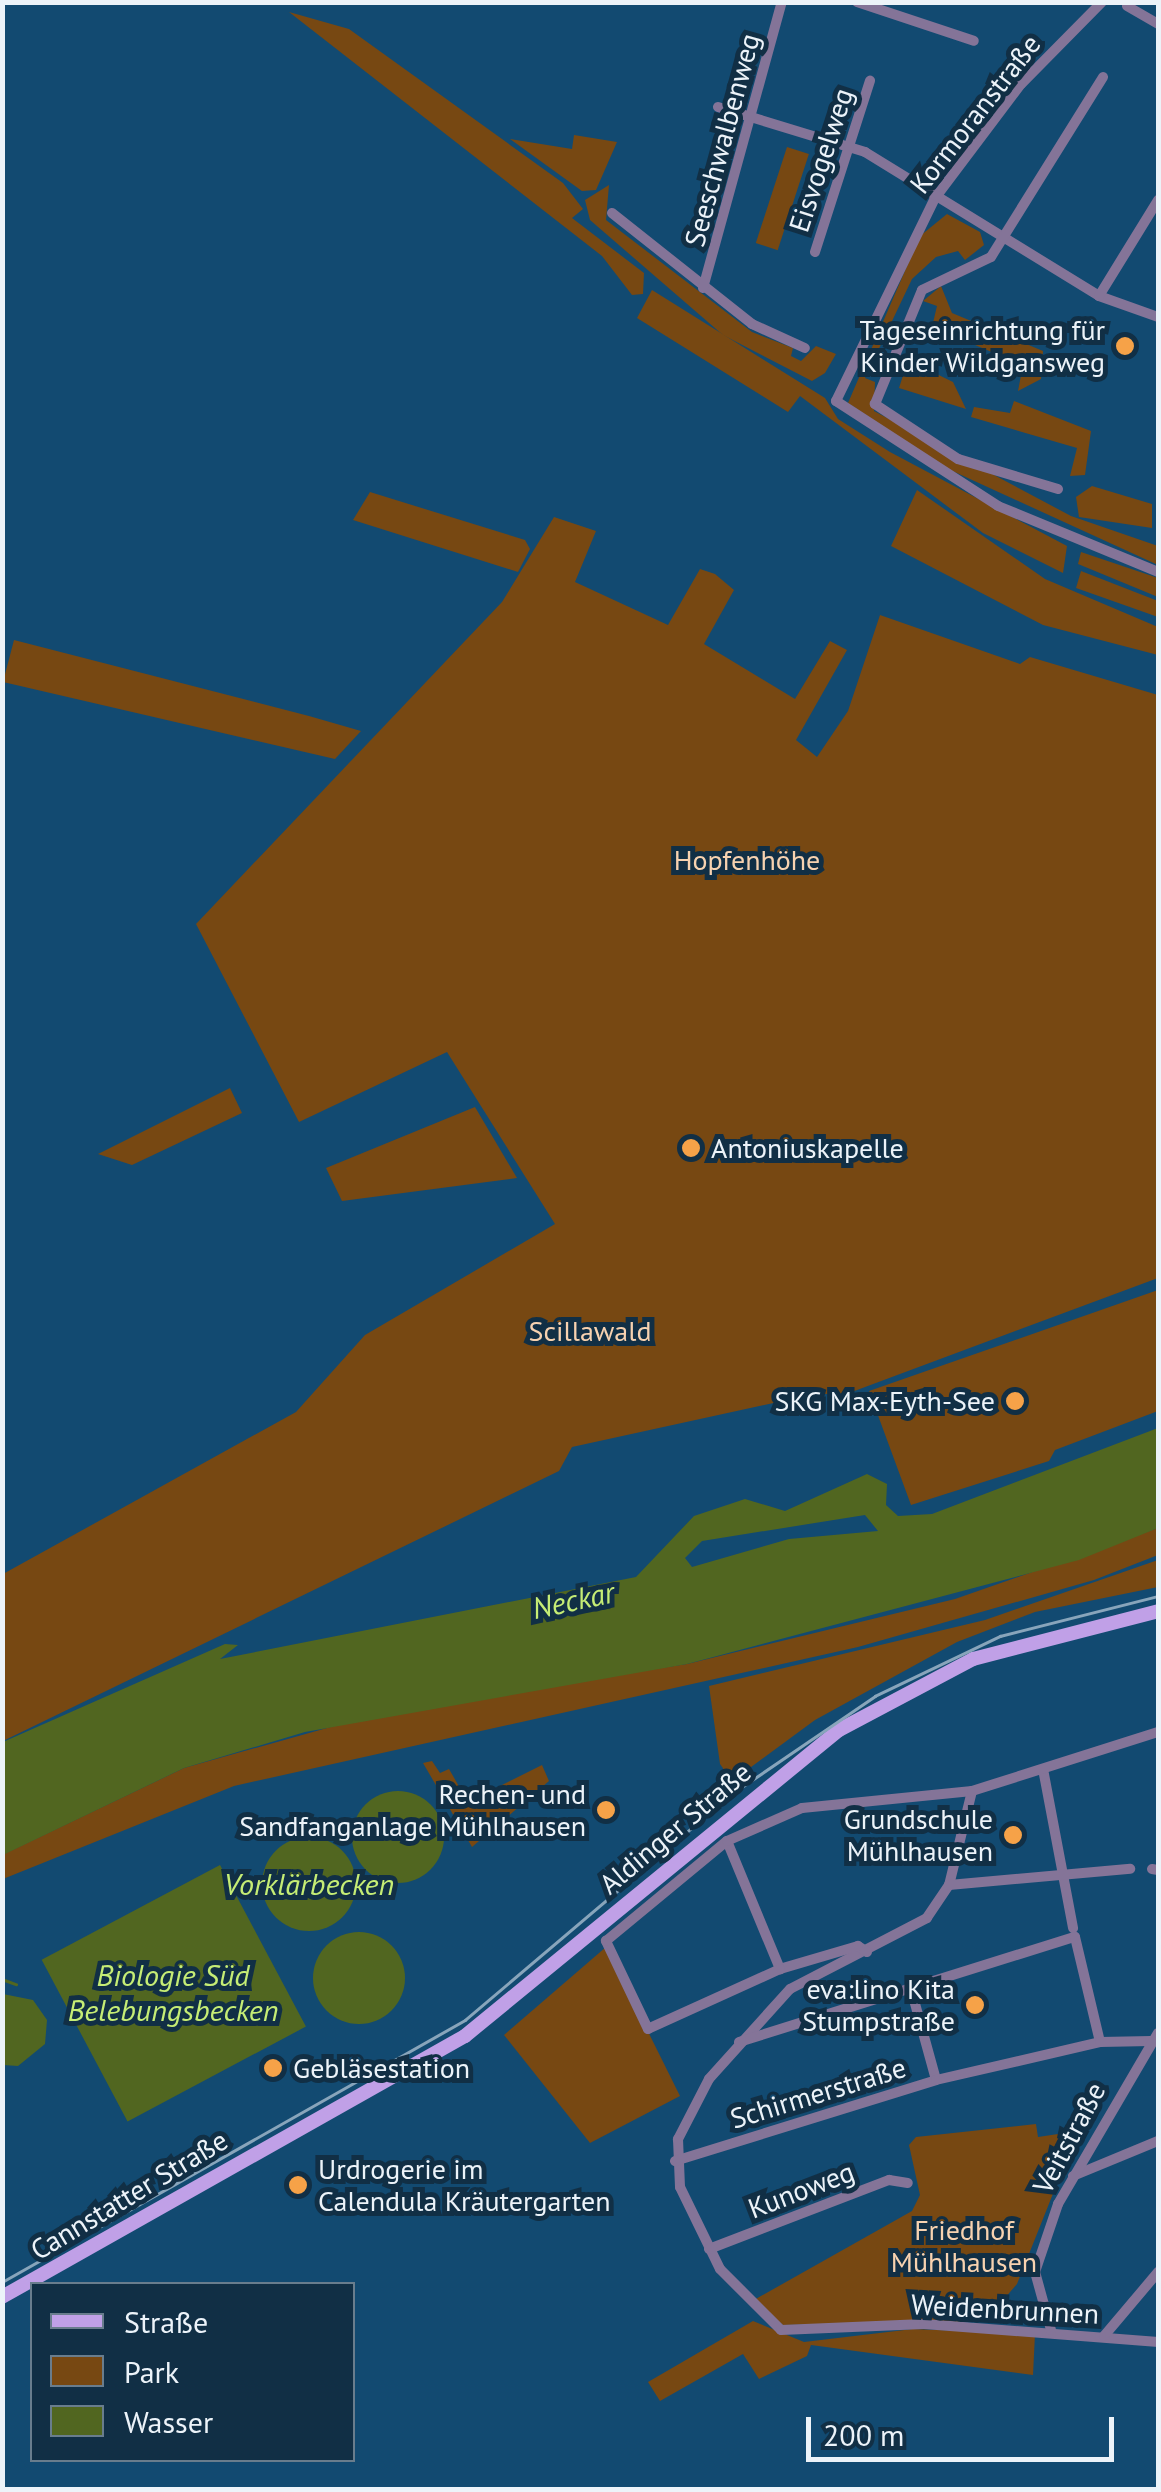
<!DOCTYPE html>
<html>
<head>
<meta charset="utf-8">
<style>
	body { margin:0 }
	#map { position:relative; width:1161px; height:2492px; overflow:hidden; background:#124a71; font-family:"PT Sans",sans-serif }
	div>[style] { position:absolute }
	[style*='--x'] { left:calc(var(--x)*1px); top:calc(var(--y)*1px); width:calc(var(--w)*1px); rotate:calc(var(--a)*1deg) }
	.green>* { inset:0; background:#774812; transform-origin:0 0 }
	.water>* { inset:0; background:#516620; transform-origin:0 0 }
	.round { border-radius:50% }
	.stream>* { height:2.5px; margin:-1.25px; padding:0 1.25px; transform-origin:1.25px; border-radius:1.25px; background:#516620 }
	.minor>* { height:10px; margin:-5px; padding:0 5px; transform-origin:5px; border-radius:5px; background:#847498 }
	.major>* { height:14px; margin:-7px; padding:0 7px; transform-origin:7px; border-radius:7px; background:#c0a0e7 }
	.tram>* { height:2.5px; margin:-1.25px; padding:0 1.25px; transform-origin:1.25px; border-radius:1.25px; background:#88a5bb }
	.dots>* { width:28px; height:28px; translate:-50% -50%; box-sizing:border-box; border:5px solid #112f45; border-radius:50% }
	span { translate:-50% -50%; white-space:nowrap; text-align:center; line-height:1.15; -webkit-text-stroke:10px #112f45; paint-order:stroke }
	.street-label { font-size:28px; color:#ecf3f9 }
	.poi-label { font-size:28px; color:#ecf3f9 }
	.right { translate:-100% -50%; text-align:right }
	.left { translate:0 -50%; text-align:left }
	.park-label { font-size:28px; color:#f7d2b0 }
	.water-label { font-size:30px; color:#c6ed75; font-style:italic }
	.frame { position:absolute; inset:0; border:5px solid #ecf3f9; pointer-events:none }
	.legend { position:absolute; left:30px; top:2282px; width:325px; height:180px; box-sizing:border-box; background:#112f45; border:2px solid #697d8d; margin:0; padding:12px 18px; list-style:none; font-size:30px; color:#ecf3f9 }
	.legend li { display:flex; align-items:center; gap:20px; height:50px }
	.legend b { width:50px; border:2px solid #697d8d }
	.scale { position:absolute; left:806px; top:2417px; width:308px; height:45px; box-sizing:border-box; border:5px solid #ecf3f9; border-top:0; padding-left:12px; font-size:30px; line-height:35px; white-space:nowrap; color:#ecf3f9; -webkit-text-stroke:8px #112f45; paint-order:stroke }
</style>
</head>
<body>
<div id="map">
	<div class="green">
		<i style="clip-path:polygon(289px 12px,349px 29px,563px 183px,583px 209px,572px 218px,644px 273px,643px 294px,632px 295px,602px 256px)"></i>
		<i style="clip-path:polygon(574px 135px,617px 142px,596px 190px,582px 191px,510px 139px,572px 149px)"></i>
		<i style="left:787px;top:147px;width:23px;height:101px;rotate:18deg"></i>
		<i style="clip-path:polygon(609px 185px,606px 220px,752px 332px,793px 348px,791px 356px,801px 361px,816px 346px,836px 354px,825px 373px,812px 381px,723px 335px,590px 220px,585px 200px)"></i>
		<i style="clip-path:polygon(947px 214px,980px 232px,984px 245px,965px 260px,958px 251px,936px 257px,912px 279px,865px 378px,875px 382px,874px 411px,1071px 516px,1158px 546px,1158px 565px,946px 468px,848px 403px,920px 236px)"></i>
		<i style="clip-path:polygon(941px 286px,952px 313px,1043px 351px,1041px 379px,1018px 391px,1023px 365px,932px 327px,937px 306px,923px 301px)"></i>
		<i style="clip-path:polygon(652px 290px,825px 398px,838px 419px,890px 452px,1067px 546px,1063px 573px,983px 533px,800px 396px,788px 412px,637px 318px)"></i>
		<i style="clip-path:polygon(908px 360px,953px 382px,966px 409px,899px 388px)"></i>
		<i style="clip-path:polygon(1014px 401px,1091px 431px,1085px 475px,1070px 476px,1077px 448px,971px 417px,974px 407px,1010px 413px)"></i>
		<i style="clip-path:polygon(1092px 486px,1152px 504px,1152px 528px,1079px 517px,1076px 497px)"></i>
		<i style="clip-path:polygon(917px 490px,1045px 579px,1158px 627px,1158px 655px,1043px 625px,891px 546px)"></i>
		<i style="clip-path:polygon(370px 492px,525px 540px,530px 549px,518px 572px,353px 520px)"></i>
		<i style="clip-path:polygon(554px 517px,596px 531px,575px 582px,668px 625px,700px 569px,715px 574px,734px 590px,704px 644px,795px 699px,830px 641px,847px 650px,796px 740px,817px 757px,848px 711px,880px 615px,1020px 664px,1030px 657px,1158px 695px,1158px 1278px,841px 1396px,819px 1393px,572px 1447px,559px 1471px,3px 1741px,3px 1574px,296px 1412px,365px 1335px,555px 1224px,447px 1052px,299px 1122px,196px 924px,502px 602px)"></i>
		<i style="clip-path:polygon(1081px 552px,1158px 578px,1158px 597px,1078px 564px)"></i>
		<i style="clip-path:polygon(1081px 571px,1158px 601px,1158px 617px,1076px 588px)"></i>
		<i style="clip-path:polygon(14px 640px,309px 716px,361px 731px,335px 759px,3px 682px)"></i>
		<i style="clip-path:polygon(230px 1088px,242px 1113px,132px 1165px,98px 1154px)"></i>
		<i style="clip-path:polygon(475px 1107px,517px 1178px,342px 1201px,326px 1168px)"></i>
		<i style="clip-path:polygon(1158px 1290px,1158px 1411px,1055px 1450px,1049px 1461px,911px 1505px,869px 1391px)"></i>
		<i style="clip-path:polygon(1158px 1528px,1158px 1555px,1094px 1580px,858px 1647px,234px 1786px,3px 1879px,2px 1855px,184px 1768px,391px 1710px,687px 1664px,955px 1599px)"></i>
		<i style="clip-path:polygon(1158px 1560px,1158px 1587px,1035px 1612px,957px 1642px,815px 1720px,732px 1781px,720px 1764px,709px 1686px,985px 1620px)"></i>
		<i style="clip-path:polygon(432px 1761px,440px 1773px,449px 1769px,468px 1802px,542px 1765px,549px 1781px,472px 1847px,423px 1763px)"></i>
		<i style="clip-path:polygon(606px 1947px,680px 2096px,590px 2143px,504px 2035px)"></i>
		<i style="clip-path:polygon(1036px 2124px,1038px 2137px,1078px 2131px,1017px 2284px,985px 2321px,783px 2325px,754px 2300px,912px 2211px,920px 2195px,909px 2145px,916px 2137px)"></i>
		<i style="clip-path:polygon(753px 2321px,804px 2342px,913px 2329px,1035px 2334px,1033px 2375px,811px 2345px,807px 2356px,759px 2379px,743px 2354px,660px 2401px,648px 2382px)"></i>
	</div>
	<div class="water">
		<i style="clip-path:polygon(evenodd,1158px 1428px,1158px 1528px,1079px 1560px,687px 1664px,305px 1732px,184px 1768px,3px 1855px,3px 1742px,225px 1644px,238px 1645px,220px 1659px,636px 1577px,694px 1516px,745px 1499px,785px 1511px,867px 1474px,887px 1484px,886px 1505px,898px 1516px,932px 1514px,1158px 1428px,865px 1515px,878px 1531px,789px 1539px,692px 1567px,685px 1558px,702px 1541px,865px 1515px)"></i>
		<i class="round" style="left:352px;top:1791px;width:92px;height:92px"></i>
		<i class="round" style="left:262px;top:1837px;width:94px;height:94px"></i>
		<i style="left:220px;top:1865px;width:183px;height:202px;rotate:62deg"></i>
		<i class="round" style="left:313px;top:1932px;width:92px;height:92px"></i>
		<i style="clip-path:polygon(3px 1994px,33px 2000px,47px 2020px,45px 2044px,18px 2066px,3px 2065px)"></i>
	</div>
	<div class="stream">
		<i style="--x:2;--y:1979;--w:15;--a:20"></i>
	</div>
	<div class="minor">
		<i style="--x:857;--y:2;--w:123;--a:18.4"></i>
		<i style="--x:1102;--y:2;--w:115;--a:134.6"></i>
		<i style="--x:1021;--y:84;--w:143;--a:127"></i>
		<i style="--x:935;--y:198;--w:226;--a:116"></i>
		<i style="--x:836;--y:401;--w:193;--a:32.9"></i>
		<i style="--x:998;--y:506;--w:173;--a:22.4"></i>
		<i style="--x:1127;--y:6;--w:36;--a:30"></i>
		<i style="--x:718;--y:107;--w:154;--a:17"></i>
		<i style="--x:865;--y:152;--w:275;--a:31.6"></i>
		<i style="--x:1099;--y:296;--w:63;--a:19.6"></i>
		<i style="--x:612;--y:213;--w:179;--a:38.4"></i>
		<i style="--x:752;--y:324;--w:58;--a:24.4"></i>
		<i style="--x:815;--y:252;--w:180;--a:-72.2"></i>
		<i style="--x:703;--y:288;--w:297;--a:-74.6"></i>
		<i style="--x:1099;--y:296;--w:113;--a:-58.4"></i>
		<i style="--x:1058;--y:489;--w:104;--a:-163.3"></i>
		<i style="--x:958;--y:459;--w:100;--a:-146.5"></i>
		<i style="--x:875;--y:404;--w:123;--a:-67.6"></i>
		<i style="--x:922;--y:290;--w:76;--a:-25.6"></i>
		<i style="--x:991;--y:257;--w:212;--a:-58.1"></i>
		<i style="--x:1043;--y:1769;--w:162;--a:79.3"></i>
		<i style="--x:972;--y:1791;--w:97;--a:103.7"></i>
		<i style="--x:949;--y:1885;--w:40;--a:124"></i>
		<i style="--x:927;--y:1918;--w:154;--a:152.6"></i>
		<i style="--x:790;--y:1989;--w:121;--a:132"></i>
		<i style="--x:709;--y:2079;--w:68;--a:117.3"></i>
		<i style="--x:678;--y:2139;--w:48;--a:87.6"></i>
		<i style="--x:680;--y:2187;--w:91;--a:64"></i>
		<i style="--x:720;--y:2269;--w:86;--a:45"></i>
		<i style="--x:781;--y:2330;--w:143;--a:-2.4"></i>
		<i style="--x:924;--y:2324;--w:235;--a:4.4"></i>
		<i style="--x:727;--y:1841;--w:139;--a:67.5"></i>
		<i style="--x:1152;--y:1869;--w:6;--a:9"></i>
		<i style="--x:949;--y:1885;--w:182;--a:-5.1"></i>
		<i style="--x:867;--y:1952;--w:11;--a:-146"></i>
		<i style="--x:858;--y:1946;--w:81;--a:163.6"></i>
		<i style="--x:780;--y:1969;--w:145;--a:155.6"></i>
		<i style="--x:648;--y:2029;--w:98;--a:-115.5"></i>
		<i style="--x:606;--y:1941;--w:157;--a:-39.6"></i>
		<i style="--x:727;--y:1841;--w:82;--a:-23.7"></i>
		<i style="--x:802;--y:1808;--w:171;--a:-5.7"></i>
		<i style="--x:972;--y:1791;--w:195;--a:-17.6"></i>
		<i style="--x:911;--y:1989;--w:94;--a:74.6"></i>
		<i style="--x:739;--y:2042;--w:352;--a:-17.4"></i>
		<i style="--x:1075;--y:1937;--w:108;--a:76.6"></i>
		<i style="--x:675;--y:2161;--w:273;--a:-17.2"></i>
		<i style="--x:936;--y:2080;--w:168;--a:-13"></i>
		<i style="--x:1100;--y:2042;--w:51;--a:-1.1"></i>
		<i style="--x:1073;--y:2176;--w:92;--a:-22.4"></i>
		<i style="--x:709;--y:2249;--w:193;--a:-21"></i>
		<i style="--x:889;--y:2180;--w:19;--a:9"></i>
		<i style="--x:1051;--y:2330;--w:60;--a:-105.4"></i>
		<i style="--x:1035;--y:2272;--w:72;--a:-71.3"></i>
		<i style="--x:1058;--y:2204;--w:198;--a:-59.7"></i>
		<i style="--x:1104;--y:2336;--w:84;--a:-49.8"></i>
	</div>
	<div class="major">
		<i style="--x:2;--y:2297;--w:531;--a:-29.41"></i>
		<i style="--x:465;--y:2036;--w:483;--a:-39.3"></i>
		<i style="--x:839;--y:1730;--w:152;--a:-27.9"></i>
		<i style="--x:973;--y:1659;--w:191;--a:-14.5"></i>
	</div>
	<div class="tram">
		<i style="--x:2;--y:2282;--w:532;--a:-29.5"></i>
		<i style="--x:465;--y:2020;--w:351;--a:-40.3"></i>
		<i style="--x:733;--y:1793;--w:172;--a:-34.3"></i>
		<i style="--x:875;--y:1696;--w:139;--a:-25.6"></i>
		<i style="--x:1000;--y:1636;--w:163;--a:-14.2"></i>
	</div>
	<div class="dots">
		<i style="left:1125px;top:346px;background:#f6a248"></i>
		<i style="left:691px;top:1148px;background:#f6a248"></i>
		<i style="left:1015px;top:1401px;background:#f6a248"></i>
		<i style="left:606px;top:1810px;background:#f6a248"></i>
		<i style="left:1013px;top:1835px;background:#f6a248"></i>
		<i style="left:975px;top:2005px;background:#f6a248"></i>
		<i style="left:273px;top:2068px;background:#f6a248"></i>
		<i style="left:298px;top:2185px;background:#f6a248"></i>
	</div>
	<div class="street-label">
		<span style="left:975px;top:114px;rotate:-52deg">Kormoranstraße</span>
		<span style="left:722px;top:140px;rotate:-75deg">Seeschwalbenweg</span>
		<span style="left:821px;top:160px;rotate:-72deg">Eisvogelweg</span>
		<span style="left:675px;top:1828px;rotate:-40deg">Aldinger Straße</span>
		<span style="left:818px;top:2093px;rotate:-17deg">Schirmerstraße</span>
		<span style="left:1069px;top:2138px;rotate:-62deg">Veitstraße</span>
		<span style="left:801px;top:2190px;rotate:-21deg">Kunoweg</span>
		<span style="left:129px;top:2195px;rotate:-31deg">Cannstatter Straße</span>
		<span style="left:1005px;top:2309px;rotate:3deg">Weidenbrunnen</span>
	</div>
	<div class="poi-label">
		<span class="right" style="left:1105px;top:346px">Tageseinrichtung für<br>Kinder Wildgansweg</span>
		<span class="left" style="left:711px;top:1148px">Antoniuskapelle</span>
		<span class="right" style="left:995px;top:1401px">SKG Max-Eyth-See</span>
		<span class="right" style="left:586px;top:1810px">Rechen- und<br>Sandfanganlage Mühlhausen</span>
		<span class="right" style="left:993px;top:1835px">Grundschule<br>Mühlhausen</span>
		<span class="right" style="left:955px;top:2005px">eva:lino Kita<br>Stumpstraße</span>
		<span class="left" style="left:293px;top:2068px">Gebläsestation</span>
		<span class="left" style="left:318px;top:2185px">Urdrogerie im<br>Calendula Kräutergarten</span>
	</div>
	<div class="park-label">
		<span style="left:747px;top:860px">Hopfenhöhe</span>
		<span style="left:590px;top:1331px">Scillawald</span>
		<span style="left:964px;top:2246px">Friedhof<br>Mühlhausen</span>
	</div>
	<div class="water-label">
		<span style="left:573px;top:1600px;rotate:-12deg">Neckar</span>
		<span style="left:309px;top:1884px">Vorklärbecken</span>
		<span style="left:173px;top:1992px">Biologie Süd<br>Belebungsbecken</span>
	</div>
	<div class="frame"></div>
	<ul class="legend">
	<li><b style="height:12px;background:#c0a0e7"></b>Straße</li>
	<li><b style="height:28px;background:#774812"></b>Park</li>
	<li><b style="height:28px;background:#516620"></b>Wasser</li>
	</ul>
	<div class="scale">200 m</div>
</div>
</body>
</html>
